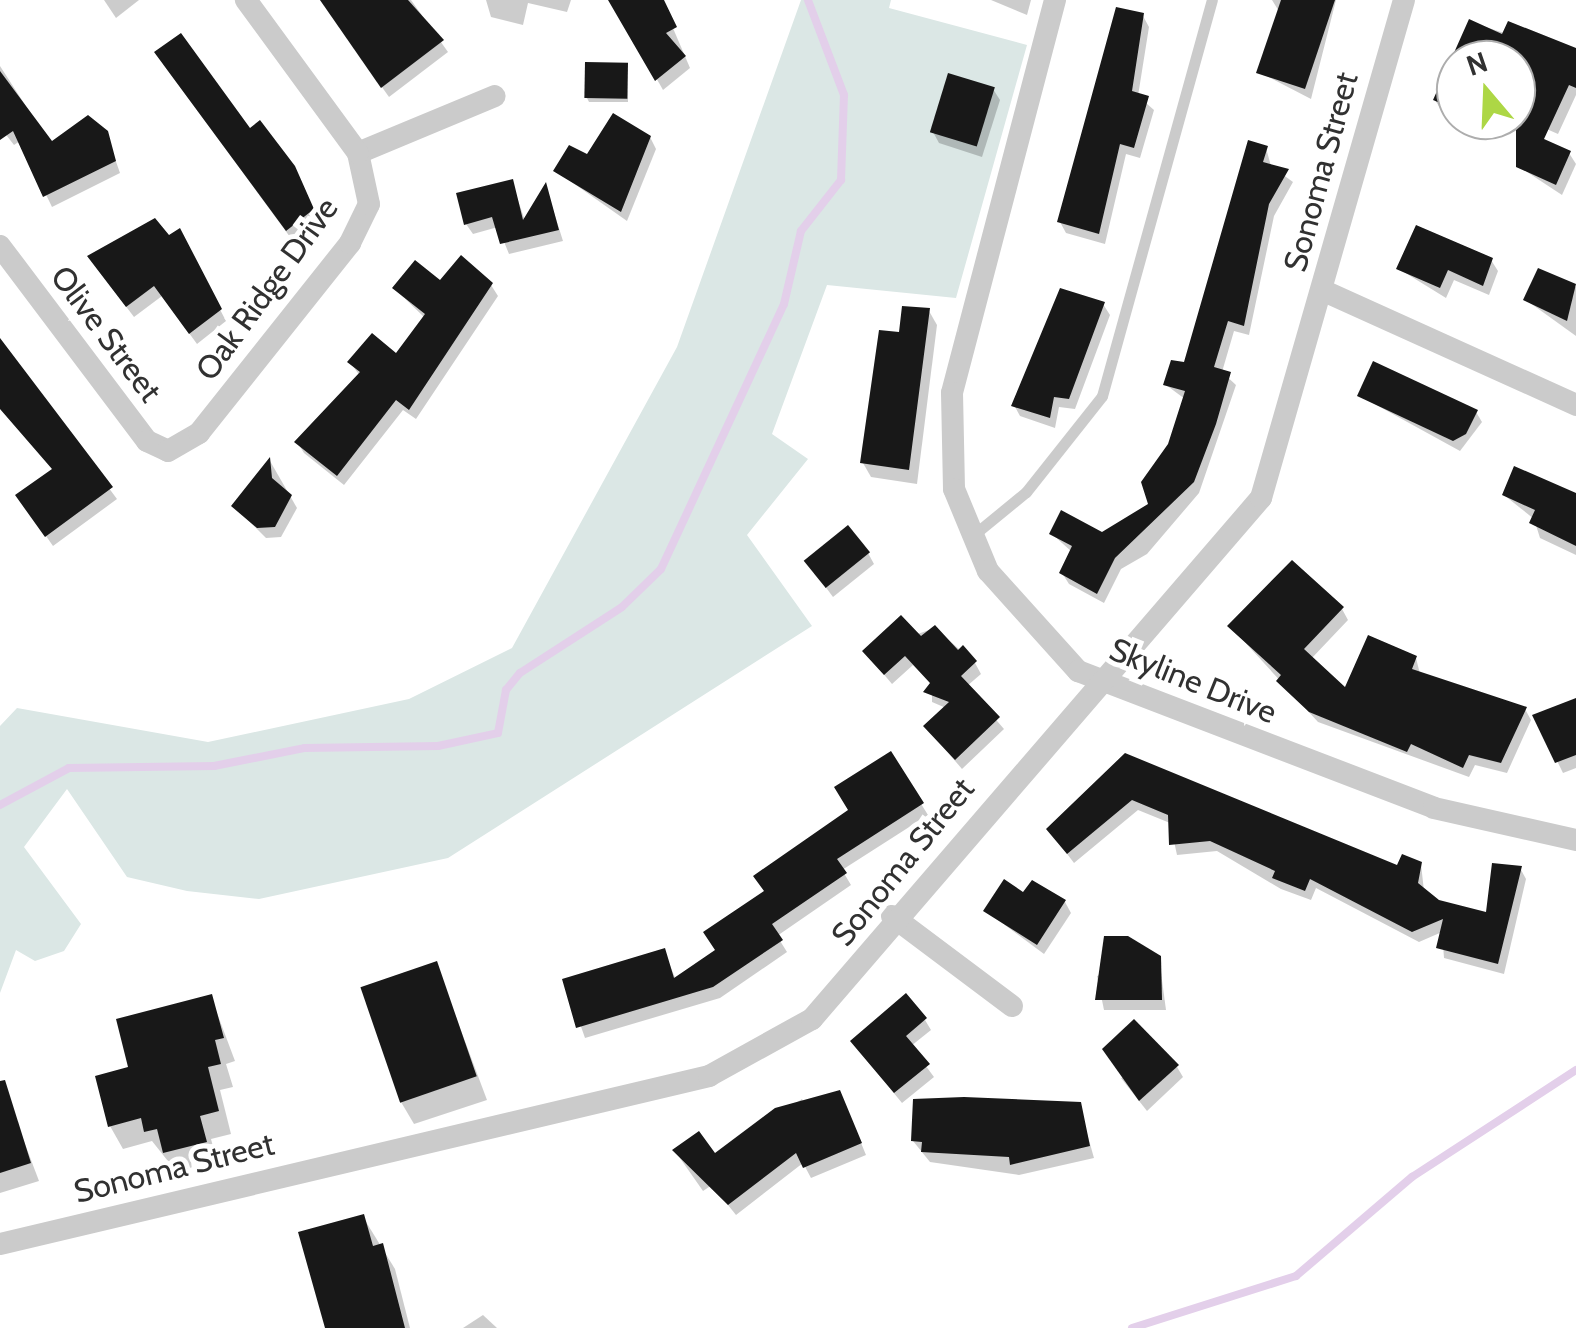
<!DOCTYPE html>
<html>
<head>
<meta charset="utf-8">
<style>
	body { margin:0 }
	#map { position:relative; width:1576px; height:1328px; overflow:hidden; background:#fff; font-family:Cabin,sans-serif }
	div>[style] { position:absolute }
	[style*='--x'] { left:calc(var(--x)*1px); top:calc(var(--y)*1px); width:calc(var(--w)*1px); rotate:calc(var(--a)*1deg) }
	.green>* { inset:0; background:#dbe7e5 }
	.shadow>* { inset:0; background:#0003 }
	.stream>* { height:8px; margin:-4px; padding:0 4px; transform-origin:4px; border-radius:4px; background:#e3cfea }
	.building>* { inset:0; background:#181818; transform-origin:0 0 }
	.service>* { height:11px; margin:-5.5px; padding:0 5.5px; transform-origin:5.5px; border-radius:5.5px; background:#cbcbcb }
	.minor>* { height:22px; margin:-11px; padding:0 11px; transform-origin:11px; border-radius:11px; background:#cbcbcb }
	span { translate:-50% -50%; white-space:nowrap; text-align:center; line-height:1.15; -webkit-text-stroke:10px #fff; paint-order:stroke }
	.street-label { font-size:32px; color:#313131 }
	.north { position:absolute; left:1436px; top:40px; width:100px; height:100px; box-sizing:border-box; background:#fff; border:2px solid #adadad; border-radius:50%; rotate:341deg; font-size:28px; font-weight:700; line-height:40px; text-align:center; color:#313131 }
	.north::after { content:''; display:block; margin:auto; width:35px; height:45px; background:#add745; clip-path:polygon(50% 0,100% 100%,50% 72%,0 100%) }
</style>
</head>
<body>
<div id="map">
	<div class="green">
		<i style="clip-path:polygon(801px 0,891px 0,889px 8px,1027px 45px,956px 298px,827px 285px,772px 434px,808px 459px,747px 535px,812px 626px,448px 858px,259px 899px,187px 891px,127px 877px,67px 789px,24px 847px,81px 924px,64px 951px,35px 961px,16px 950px,0 993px,0 726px,17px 708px,208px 742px,409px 699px,512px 648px,677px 347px)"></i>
	</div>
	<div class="shadow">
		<i style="clip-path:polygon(104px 0,139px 0,116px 18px)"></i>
		<i style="clip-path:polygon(320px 0,411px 0,448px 52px,389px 97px)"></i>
		<i style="clip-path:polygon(486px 0,571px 0,567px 12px,528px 3px,523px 25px,491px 17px)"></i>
		<i style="clip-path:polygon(612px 0,661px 0,690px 68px,663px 90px)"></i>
		<i style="clip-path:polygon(991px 0,1031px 0,1027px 15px)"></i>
		<i style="clip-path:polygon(1272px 0,1336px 0,1311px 99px,1259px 72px,1280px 13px)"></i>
		<i style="clip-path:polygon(1143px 16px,1149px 27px,1138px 96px,1154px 110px,1140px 158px,1126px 154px,1105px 244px,1066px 233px,1060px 222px)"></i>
		<i style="clip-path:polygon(1470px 22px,1576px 56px,1576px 95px,1558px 134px,1526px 120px,1516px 60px,1456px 60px,1456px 117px,1442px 111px,1435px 100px)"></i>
		<i style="clip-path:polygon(163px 64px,250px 131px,259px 124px,318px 221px,293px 241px)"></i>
		<i style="clip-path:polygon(627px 65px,628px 102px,589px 102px,587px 98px)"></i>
		<i style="clip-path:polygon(0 66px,51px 145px,106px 133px,120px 173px,52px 207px,20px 141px,14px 145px,0 127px)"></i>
		<i style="clip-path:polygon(993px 89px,1000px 100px,982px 157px,939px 143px,933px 132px)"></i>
		<i style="clip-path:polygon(650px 137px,656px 149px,627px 221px,556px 171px)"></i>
		<i style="clip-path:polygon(1266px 148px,1271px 166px,1293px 182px,1274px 216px,1249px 335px,1234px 331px,1222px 372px,1236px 385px,1199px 493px,1147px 554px,1121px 569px,1104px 603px,1069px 584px,1062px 573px,1072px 552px,1052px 534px,1103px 535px,1151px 505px,1185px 399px,1166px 385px,1186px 365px)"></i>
		<i style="clip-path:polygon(1569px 153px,1576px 164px,1562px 195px,1518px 166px)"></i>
		<i style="clip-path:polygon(512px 182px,525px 221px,546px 187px,563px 241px,509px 254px,498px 227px,473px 234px,466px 224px)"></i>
		<i style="clip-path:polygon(179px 231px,226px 321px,197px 344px,162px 296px,134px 317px,96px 267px)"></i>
		<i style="clip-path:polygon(1491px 260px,1498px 271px,1489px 295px,1454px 280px,1446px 298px,1399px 269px)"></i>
		<i style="clip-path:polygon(1540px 271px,1576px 287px,1576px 336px,1526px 300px)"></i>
		<i style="clip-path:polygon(491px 285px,498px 296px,416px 419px,403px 410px,344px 485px,304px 453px,297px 442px,360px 376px,350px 362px,396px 356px,425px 318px,395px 289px)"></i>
		<i style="clip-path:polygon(1103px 304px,1110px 315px,1075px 409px,1059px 407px,1055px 428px,1020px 416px,1014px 405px)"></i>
		<i style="clip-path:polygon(929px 311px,937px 325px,917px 484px,871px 477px,863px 463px,901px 335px)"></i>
		<i style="clip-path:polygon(0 341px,117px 499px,53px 546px,25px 506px,54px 471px,0 404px)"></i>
		<i style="clip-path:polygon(1360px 396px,1476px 412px,1482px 422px,1460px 451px)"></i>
		<i style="clip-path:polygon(270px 461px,297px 508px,281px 537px,266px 538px,234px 506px)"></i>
		<i style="clip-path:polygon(1504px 495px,1576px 496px,1576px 555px,1540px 538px,1534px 519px)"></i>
		<i style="clip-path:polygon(868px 553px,874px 564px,833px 597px,807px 562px)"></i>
		<i style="clip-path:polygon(1342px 609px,1348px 620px,1311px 659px,1346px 691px,1416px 658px,1420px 674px,1525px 709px,1531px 720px,1507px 773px,1475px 765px,1469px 777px,1318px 722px,1230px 626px)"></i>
		<i style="clip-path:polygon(935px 628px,975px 663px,981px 674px,967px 686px,1004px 729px,962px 769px,926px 727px,946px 708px,932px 702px,932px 685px,913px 665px,892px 684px,865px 652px)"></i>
		<i style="clip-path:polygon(1576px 701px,1576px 768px,1563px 773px,1535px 716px)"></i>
		<i style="clip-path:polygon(890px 754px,928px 815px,842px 870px,851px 885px,777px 936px,787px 952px,720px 998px,585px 1038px,565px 981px,664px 951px,676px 980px,718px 952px,851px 811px)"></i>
		<i style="clip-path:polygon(1125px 756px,1398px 868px,1421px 864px,1424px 891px,1438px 902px,1488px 915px,1520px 868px,1526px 879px,1504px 974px,1444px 958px,1442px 932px,1419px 942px,1316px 888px,1311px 900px,1281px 889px,1217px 851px,1177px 855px,1170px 823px,1138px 810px,1074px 863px,1049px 830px)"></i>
		<i style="clip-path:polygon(1024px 895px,1065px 902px,1071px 913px,1044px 954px,986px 911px)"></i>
		<i style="clip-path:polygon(1159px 958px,1166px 1010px,1104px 1010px,1097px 976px)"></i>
		<i style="clip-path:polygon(436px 964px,487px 1100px,414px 1124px,401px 1102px)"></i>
		<i style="clip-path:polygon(211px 997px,235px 1061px,226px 1064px,233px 1087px,220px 1090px,231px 1134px,211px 1139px,218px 1165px,179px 1175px,152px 1141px,123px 1149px,110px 1126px,131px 1069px)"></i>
		<i style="clip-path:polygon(925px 1020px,931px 1030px,911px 1046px,934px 1077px,902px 1103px,860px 1052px)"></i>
		<i style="clip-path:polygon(1177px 1067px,1183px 1077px,1147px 1111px,1121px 1078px)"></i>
		<i style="clip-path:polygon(802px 1099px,806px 1108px,845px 1104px,866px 1155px,811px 1178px,803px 1163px,736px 1215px,712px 1185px,703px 1191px,675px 1151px,714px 1156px)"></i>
		<i style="clip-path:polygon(1079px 1105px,1094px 1158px,1019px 1175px,930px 1162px,913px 1141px)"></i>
		<i style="clip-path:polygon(11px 1107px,39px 1181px,0 1193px,0 1111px)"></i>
		<i style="clip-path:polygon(363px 1217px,395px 1269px,410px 1328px,327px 1328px)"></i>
		<i style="clip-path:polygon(483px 1315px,497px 1328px,463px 1328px)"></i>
	</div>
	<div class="stream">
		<i style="--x:0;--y:805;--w:78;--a:-28.2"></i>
		<i style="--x:69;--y:768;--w:145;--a:-0.8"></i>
		<i style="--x:214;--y:766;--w:93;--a:-11.2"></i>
		<i style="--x:305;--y:748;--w:133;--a:-0.9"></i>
		<i style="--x:438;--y:746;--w:61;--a:-12.2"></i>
		<i style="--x:498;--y:733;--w:44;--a:-79.5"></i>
		<i style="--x:506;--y:690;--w:22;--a:-51"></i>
		<i style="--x:520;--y:673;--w:121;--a:-32.9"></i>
		<i style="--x:622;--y:607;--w:54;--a:-44.3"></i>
		<i style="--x:661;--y:569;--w:292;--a:-65.1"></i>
		<i style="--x:784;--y:304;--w:75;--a:-76.9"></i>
		<i style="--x:801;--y:231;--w:65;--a:-51.9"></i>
		<i style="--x:841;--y:180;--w:85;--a:-88"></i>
		<i style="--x:844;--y:95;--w:102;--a:-110.8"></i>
		<i style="--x:1132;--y:1328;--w:172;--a:-17.6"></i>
		<i style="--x:1296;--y:1276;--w:153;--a:-40.5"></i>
		<i style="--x:1412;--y:1177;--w:196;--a:-33.1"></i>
	</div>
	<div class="building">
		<i style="clip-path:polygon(320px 0,408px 0,444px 40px,381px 88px)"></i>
		<i style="clip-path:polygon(608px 0,664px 0,677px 27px,666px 33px,686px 56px,655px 81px)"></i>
		<i style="clip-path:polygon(1281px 0,1335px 0,1305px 89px,1256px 73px)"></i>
		<i style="clip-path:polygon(1116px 7px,1144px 13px,1132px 91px,1149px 96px,1134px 148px,1120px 144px,1099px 234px,1057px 222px)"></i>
		<i style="clip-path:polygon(1469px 19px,1502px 34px,1508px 21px,1576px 48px,1576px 88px,1569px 85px,1544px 139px,1571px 151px,1556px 185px,1516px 167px,1516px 60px,1456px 60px,1456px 110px,1433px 100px)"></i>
		<i style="clip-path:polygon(181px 33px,250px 128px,260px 120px,295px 166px,314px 209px,286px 231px,154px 52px)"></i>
		<i style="left:585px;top:62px;width:43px;height:36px;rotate:1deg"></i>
		<i style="clip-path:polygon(0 71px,52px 141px,88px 115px,108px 131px,116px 161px,43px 197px,13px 131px,0 140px)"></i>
		<i style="left:948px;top:73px;width:49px;height:62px;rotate:17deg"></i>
		<i style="clip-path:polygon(613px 113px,651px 136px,621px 212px,553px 171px,569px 145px,587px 154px)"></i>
		<i style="clip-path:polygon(1248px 140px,1268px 146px,1263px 162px,1289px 169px,1269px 204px,1244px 326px,1228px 321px,1214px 367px,1231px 372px,1216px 424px,1194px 482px,1115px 558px,1097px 594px,1059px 573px,1072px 546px,1049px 534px,1061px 510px,1102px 532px,1148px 504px,1141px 482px,1168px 444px,1185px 391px,1163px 385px,1171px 360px,1184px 362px)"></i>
		<i style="clip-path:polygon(513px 179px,523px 220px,546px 182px,559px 230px,500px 244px,492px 217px,464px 225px,456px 193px)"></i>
		<i style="clip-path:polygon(155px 218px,169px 235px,180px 228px,222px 309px,189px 334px,154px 286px,126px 307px,87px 256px)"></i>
		<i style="clip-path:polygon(1416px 225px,1493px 258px,1483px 286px,1448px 270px,1440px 288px,1396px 269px)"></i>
		<i style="clip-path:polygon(461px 255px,493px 283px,409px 410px,396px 400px,337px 476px,294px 442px,360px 372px,347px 362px,372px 333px,396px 353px,425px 314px,392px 288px,415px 260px,440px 280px)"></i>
		<i style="clip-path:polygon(1538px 268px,1576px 284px,1567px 321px,1523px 300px)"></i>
		<i style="clip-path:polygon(1060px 288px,1105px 302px,1069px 399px,1054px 397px,1050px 418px,1011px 406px)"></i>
		<i style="clip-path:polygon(902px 306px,930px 308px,909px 470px,860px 463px,879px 330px,899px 332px)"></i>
		<i style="clip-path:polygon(0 338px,113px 487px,45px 537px,15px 495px,52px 469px,0 409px)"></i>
		<i style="clip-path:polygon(1373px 361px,1478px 410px,1466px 434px,1453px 441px,1357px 396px)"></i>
		<i style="clip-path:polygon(270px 457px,272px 478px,292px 495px,275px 527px,257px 528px,231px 506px)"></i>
		<i style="clip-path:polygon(1514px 466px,1576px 493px,1576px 546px,1529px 523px,1535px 510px,1502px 495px)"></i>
		<i style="left:848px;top:525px;width:35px;height:57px;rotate:51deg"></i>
		<i style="clip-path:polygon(1292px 560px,1344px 607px,1304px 649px,1345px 687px,1368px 635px,1417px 656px,1412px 669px,1527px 707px,1501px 763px,1469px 755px,1463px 768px,1411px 744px,1407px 752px,1309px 712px,1276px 681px,1281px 675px,1227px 626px)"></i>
		<i style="clip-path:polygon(901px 615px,921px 636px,935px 625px,958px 650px,963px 645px,977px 661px,961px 676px,1000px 717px,955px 760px,923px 726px,949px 702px,923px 692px,930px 683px,905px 656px,884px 675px,862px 651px)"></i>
		<i style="clip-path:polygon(1576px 698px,1576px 755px,1555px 763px,1532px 715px)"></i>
		<i style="clip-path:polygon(891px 751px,924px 803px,837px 859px,847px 873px,772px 924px,783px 940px,713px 987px,576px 1028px,562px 979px,665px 948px,674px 978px,715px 950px,703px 932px,764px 891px,753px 876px,848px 810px,834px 787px)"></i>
		<i style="clip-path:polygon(1125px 753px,1397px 865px,1402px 854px,1422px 862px,1418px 883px,1439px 900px,1486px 912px,1492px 863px,1522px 866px,1498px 964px,1436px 948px,1443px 919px,1412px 932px,1310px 879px,1305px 891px,1272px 878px,1275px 871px,1210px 841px,1169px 845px,1168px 815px,1132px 800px,1067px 854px,1046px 829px)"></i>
		<i style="clip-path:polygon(1004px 879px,1023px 892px,1032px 880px,1066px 900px,1037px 945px,983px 911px)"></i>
		<i style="clip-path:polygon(1104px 936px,1128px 936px,1161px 956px,1162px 1000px,1095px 1000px)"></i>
		<i style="left:437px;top:961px;width:122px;height:81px;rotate:71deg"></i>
		<i style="clip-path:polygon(906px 993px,927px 1018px,906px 1036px,930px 1064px,894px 1093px,850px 1041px)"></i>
		<i style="clip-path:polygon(212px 994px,224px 1038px,215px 1040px,221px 1064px,208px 1067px,219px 1111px,200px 1116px,207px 1142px,163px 1153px,157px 1129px,144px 1132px,141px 1118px,108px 1127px,95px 1076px,128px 1067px,116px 1019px)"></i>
		<i style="clip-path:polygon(1134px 1019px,1179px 1065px,1139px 1101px,1102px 1049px)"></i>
		<i style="clip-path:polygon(5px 1080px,31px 1163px,0 1173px,0 1081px)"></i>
		<i style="clip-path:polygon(840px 1090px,862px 1143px,803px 1168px,796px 1153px,728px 1205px,672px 1150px,699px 1131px,715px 1153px,775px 1108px)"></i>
		<i style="clip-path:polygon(964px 1097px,1081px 1102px,1090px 1146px,1010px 1165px,1009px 1157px,921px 1152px,922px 1142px,911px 1141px,913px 1099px)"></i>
		<i style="clip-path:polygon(364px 1214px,373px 1246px,383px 1243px,405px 1328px,325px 1328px,298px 1232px)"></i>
	</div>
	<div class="service">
		<i style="--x:971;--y:537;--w:71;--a:-39.3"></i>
		<i style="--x:1026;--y:492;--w:122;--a:-51.6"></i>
		<i style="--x:1102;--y:396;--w:411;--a:-74.5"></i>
	</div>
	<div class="minor">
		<i style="--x:1055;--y:0;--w:406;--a:104.7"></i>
		<i style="--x:952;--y:393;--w:96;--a:88.8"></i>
		<i style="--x:954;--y:489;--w:89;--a:67.5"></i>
		<i style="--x:988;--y:571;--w:135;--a:48"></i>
		<i style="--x:1078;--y:671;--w:381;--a:21"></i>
		<i style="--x:1434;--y:808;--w:146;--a:12.7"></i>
		<i style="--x:358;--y:153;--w:148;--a:-22.6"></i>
		<i style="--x:0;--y:246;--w:244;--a:53"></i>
		<i style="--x:147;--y:441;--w:23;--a:25"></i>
		<i style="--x:168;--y:451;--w:36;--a:-30"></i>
		<i style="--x:199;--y:433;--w:243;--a:-51.5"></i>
		<i style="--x:350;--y:243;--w:43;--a:-64"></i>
		<i style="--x:369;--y:204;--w:52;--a:-102.2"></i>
		<i style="--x:358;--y:153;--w:190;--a:-126.2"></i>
		<i style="--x:1324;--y:291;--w:277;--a:24.3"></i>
		<i style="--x:892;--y:916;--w:150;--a:36.9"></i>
		<i style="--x:0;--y:1244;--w:729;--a:-13.33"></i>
		<i style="--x:709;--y:1076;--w:118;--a:-29"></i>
		<i style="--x:812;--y:1019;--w:688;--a:-49.25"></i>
		<i style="--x:1261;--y:498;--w:518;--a:-73.98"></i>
	</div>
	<div class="street-label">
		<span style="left:1321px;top:172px;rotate:-75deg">Sonoma Street</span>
		<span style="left:267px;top:289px;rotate:-54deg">Oak Ridge Drive</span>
		<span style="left:106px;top:334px;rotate:53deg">Olive Street</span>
		<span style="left:1193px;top:681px;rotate:22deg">Skyline Drive</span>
		<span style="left:903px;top:862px;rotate:-51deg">Sonoma Street</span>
		<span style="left:174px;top:1168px;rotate:-14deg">Sonoma Street</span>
	</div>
	<div class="north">N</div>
</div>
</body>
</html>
